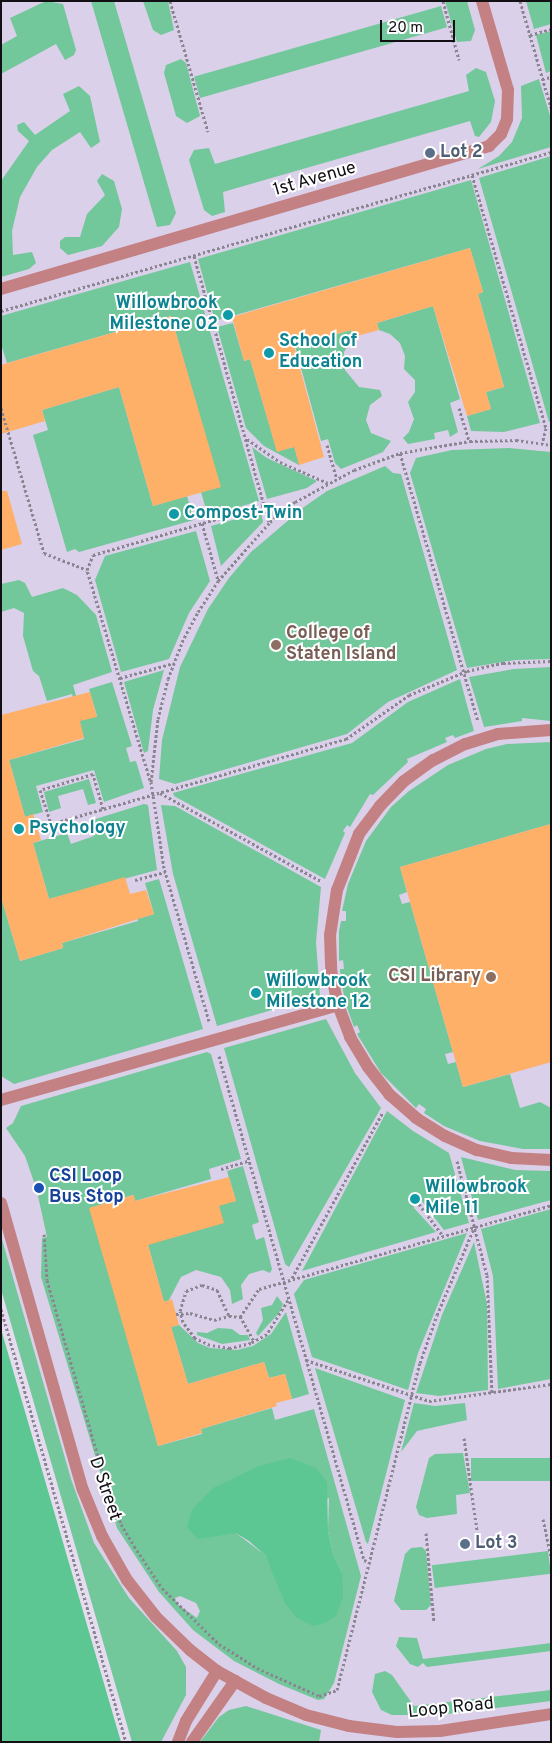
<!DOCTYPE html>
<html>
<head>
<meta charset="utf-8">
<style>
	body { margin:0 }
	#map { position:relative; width:552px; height:1743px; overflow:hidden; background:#e5ddef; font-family:Overpass,sans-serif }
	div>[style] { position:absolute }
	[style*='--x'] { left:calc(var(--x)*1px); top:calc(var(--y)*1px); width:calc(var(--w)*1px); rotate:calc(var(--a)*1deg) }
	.built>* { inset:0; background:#dbd0e9 }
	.green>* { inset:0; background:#72c79b; transform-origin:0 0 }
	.forest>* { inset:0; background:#5cc792 }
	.building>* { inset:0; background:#feaf68 }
	.path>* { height:3px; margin-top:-1.5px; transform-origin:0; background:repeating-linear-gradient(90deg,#8b8592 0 2.5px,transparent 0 5px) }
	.pedestrian>* { height:12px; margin:-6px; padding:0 6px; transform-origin:6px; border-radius:6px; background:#c48184 }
	.minor>* { height:12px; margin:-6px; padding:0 6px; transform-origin:6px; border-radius:6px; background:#c48184 }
	.dots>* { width:14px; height:14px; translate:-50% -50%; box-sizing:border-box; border:2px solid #fff; border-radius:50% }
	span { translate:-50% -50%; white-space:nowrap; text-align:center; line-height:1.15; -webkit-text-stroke:4px #fff; paint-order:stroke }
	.service-label { font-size:18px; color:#4e5e75; font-weight:700 }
	.left { translate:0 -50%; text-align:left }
	.street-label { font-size:18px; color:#120f15 }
	.culture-label { font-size:18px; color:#0d838f; font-weight:700 }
	.right { translate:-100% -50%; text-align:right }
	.education-label { font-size:18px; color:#785e54; font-weight:700 }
	.transit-label { font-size:18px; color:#164399; font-weight:700 }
	.frame { position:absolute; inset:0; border:2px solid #120f15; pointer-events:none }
	.scale { position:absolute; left:380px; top:20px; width:75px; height:22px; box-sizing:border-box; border:2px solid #120f15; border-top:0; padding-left:6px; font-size:15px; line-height:18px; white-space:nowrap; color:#120f15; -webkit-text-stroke:4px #fff; paint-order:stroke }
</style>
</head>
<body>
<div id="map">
	<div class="built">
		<i style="clip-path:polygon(1px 1px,551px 1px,551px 1742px,132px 1742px,1px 1289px)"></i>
	</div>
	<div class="green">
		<i style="clip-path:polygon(46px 1px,63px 4px,76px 50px,74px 55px,65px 60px,56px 44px,1px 74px,1px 45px,17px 36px,10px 18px)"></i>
		<i style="clip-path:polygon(91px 1px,114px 1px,176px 213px,170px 225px,157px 227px)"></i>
		<i style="clip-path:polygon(143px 1px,168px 1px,174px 30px,161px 35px,153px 30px)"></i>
		<i style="clip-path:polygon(445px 1px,467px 1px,475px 30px,471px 41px,457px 42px)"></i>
		<i style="clip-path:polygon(526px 1px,551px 1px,551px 24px,534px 29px)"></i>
		<i style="left:441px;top:6px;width:22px;height:257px;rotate:74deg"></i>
		<i style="clip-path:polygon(551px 31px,551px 71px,546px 73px,536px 35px)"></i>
		<i style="clip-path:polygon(181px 59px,186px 63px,200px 116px,187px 123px,176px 116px,164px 73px,166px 65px)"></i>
		<i style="clip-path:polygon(476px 68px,486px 72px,495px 101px,491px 122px,479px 137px,475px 136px,470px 121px,223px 192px,225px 212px,212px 216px,204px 210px,189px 160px,194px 150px,209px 148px,215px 164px,469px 91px,466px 75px)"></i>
		<i style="clip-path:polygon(539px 79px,551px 119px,551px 147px,478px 169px,499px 156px,512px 142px,522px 118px,521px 86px)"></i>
		<i style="clip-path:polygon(79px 86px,90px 96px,100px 142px,91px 148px,80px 132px,52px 150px,37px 167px,20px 197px,12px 231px,13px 255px,32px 252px,36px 263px,29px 269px,1px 277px,1px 181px,29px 141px,18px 131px,17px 125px,24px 122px,35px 135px,70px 111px,63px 94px)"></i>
		<i style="clip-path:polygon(551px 156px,551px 421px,549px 422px,479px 178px)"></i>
		<i style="clip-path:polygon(102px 174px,114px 181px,122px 209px,119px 227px,102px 246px,68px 255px,60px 248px,60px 241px,65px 237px,80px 237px,87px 214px,105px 195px,97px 181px)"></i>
		<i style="clip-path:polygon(471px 180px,540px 423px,504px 432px,471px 431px,467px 416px,491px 409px,486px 392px,504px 387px,478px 294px,483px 292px,470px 248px,215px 321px,198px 259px)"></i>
		<i style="clip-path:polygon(190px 262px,259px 501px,208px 516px,201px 492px,220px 487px,171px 316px,7px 363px,1px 344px,1px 316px)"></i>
		<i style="clip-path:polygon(433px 306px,460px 399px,450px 403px,458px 432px,450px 437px,448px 430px,434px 433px,435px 439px,408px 444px,403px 438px,409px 432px,414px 419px,408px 402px,415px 392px,415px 380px,404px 369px,405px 356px,400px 343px,390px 334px,379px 330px,377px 323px)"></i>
		<i style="clip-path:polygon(233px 323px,244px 361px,250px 359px,277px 451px,298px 446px,299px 465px,264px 446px,246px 428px,217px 327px)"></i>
		<i style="clip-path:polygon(351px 330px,353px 337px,344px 352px,345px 370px,359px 387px,380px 390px,382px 396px,370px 405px,366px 420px,371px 433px,391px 441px,383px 452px,341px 469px,335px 463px,328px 439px,321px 441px,295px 346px)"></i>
		<i style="clip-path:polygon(119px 387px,153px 506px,187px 496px,194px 520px,79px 552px,75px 549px,67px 552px,33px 435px,48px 430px,42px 410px)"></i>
		<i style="clip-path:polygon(252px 447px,267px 458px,317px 481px,307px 488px,267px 499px)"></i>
		<i style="clip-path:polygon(509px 448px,551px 452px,551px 659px,515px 660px,467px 668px,410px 473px,416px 458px,452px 450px)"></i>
		<i style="clip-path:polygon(385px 466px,393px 473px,401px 474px,457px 670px,388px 702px,347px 734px,175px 784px,159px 779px,162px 740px,180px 667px,208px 609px,229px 578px,251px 552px,304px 507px,327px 491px)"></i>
		<i style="clip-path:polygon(261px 512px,263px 522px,221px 566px,211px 526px)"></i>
		<i style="clip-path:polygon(196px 531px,210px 581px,189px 613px,169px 659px,121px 672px,95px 580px,105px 556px)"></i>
		<i style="clip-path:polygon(19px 580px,25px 583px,32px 597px,63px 588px,77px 595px,96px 615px,112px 672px,73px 685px,78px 703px,75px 704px,72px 694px,47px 701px,39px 676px,33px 671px,23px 636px,24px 613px,14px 608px,1px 612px,1px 584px)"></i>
		<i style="clip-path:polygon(551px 667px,551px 721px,522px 718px,522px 721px,484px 727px,469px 677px,514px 669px)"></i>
		<i style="clip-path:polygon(164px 670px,153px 710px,148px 751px,144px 753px,124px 682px)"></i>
		<i style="clip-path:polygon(460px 679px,474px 731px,455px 738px,453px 735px,445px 738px,447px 742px,407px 759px,408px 762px,373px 795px,370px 794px,350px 827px,347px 825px,343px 831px,345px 833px,325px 879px,174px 796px,173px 793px,352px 743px,408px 702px)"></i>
		<i style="clip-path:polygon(112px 682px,132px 746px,126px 748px,130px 762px,136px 761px,144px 788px,104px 802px,94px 770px,36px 786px,43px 812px,25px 817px,9px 760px,84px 739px,79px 720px,97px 716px,89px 689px)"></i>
		<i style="clip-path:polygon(551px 742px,551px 824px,400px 867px,407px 892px,399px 895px,402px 904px,410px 902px,453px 1052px,445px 1054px,448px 1064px,456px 1062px,463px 1087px,510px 1074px,520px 1108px,540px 1102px,551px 1108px,551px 1149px,523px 1149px,480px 1141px,444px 1126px,424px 1113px,426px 1109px,419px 1104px,416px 1108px,381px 1073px,357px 1034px,360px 1032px,357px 1025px,354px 1027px,346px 1005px,341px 981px,340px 969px,344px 969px,343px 960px,339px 961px,339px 931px,341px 921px,346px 921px,346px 911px,342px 911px,348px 884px,366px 841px,391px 807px,409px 791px,448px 765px,486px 749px,507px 744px)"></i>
		<i style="clip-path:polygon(89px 779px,96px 803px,88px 805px,83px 789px,58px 796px,61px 808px,49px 812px,44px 792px)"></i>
		<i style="clip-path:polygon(144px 804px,148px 805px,157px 870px,49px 899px,33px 843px,67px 833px,71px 844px,94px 836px,89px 821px)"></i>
		<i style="clip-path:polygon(161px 805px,175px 806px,321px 887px,316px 942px,320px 996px,217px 1026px,173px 874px)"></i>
		<i style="clip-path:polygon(159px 879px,203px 1029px,14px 1084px,1px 1076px,1px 897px,20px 961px,63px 948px,62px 943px,138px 921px,135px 911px,138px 910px,141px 918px,154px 914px,145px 883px)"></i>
		<i style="clip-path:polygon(326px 1019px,355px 1073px,381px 1108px,289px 1267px,285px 1264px,224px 1048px)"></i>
		<i style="clip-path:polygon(evenodd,207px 1052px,211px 1054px,241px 1159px,209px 1169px,211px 1179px,135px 1201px,133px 1195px,90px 1208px,158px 1446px,202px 1434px,201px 1429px,272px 1408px,275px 1420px,314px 1409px,361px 1576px,334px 1683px,324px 1699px,318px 1700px,279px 1684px,234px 1661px,193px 1630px,159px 1592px,117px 1528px,41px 1277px,42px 1238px,47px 1237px,38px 1196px,44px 1193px,40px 1180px,34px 1182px,25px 1156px,6px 1128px,13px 1123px,21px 1106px,207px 1052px,329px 1498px,328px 1531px,333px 1554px,342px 1573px,275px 1577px,265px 1555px,236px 1533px,329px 1498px,207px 1052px,180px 1596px,196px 1603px,200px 1611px,197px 1618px,177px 1604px,175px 1598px,180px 1596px)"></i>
		<i style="clip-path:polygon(387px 1111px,413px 1131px,449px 1153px,469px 1223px,444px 1230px,430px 1212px,432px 1209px,428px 1204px,425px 1205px,417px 1195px,412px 1199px,414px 1208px,436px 1232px,302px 1271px)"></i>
		<i style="clip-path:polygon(461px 1157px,515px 1170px,551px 1171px,551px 1200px,478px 1220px)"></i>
		<i style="clip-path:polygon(243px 1166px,259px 1222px,252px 1225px,256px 1240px,264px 1237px,272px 1269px,270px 1273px,263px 1270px,249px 1274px,241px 1285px,243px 1299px,232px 1304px,230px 1290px,221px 1277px,196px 1270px,181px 1277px,169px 1300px,164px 1302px,148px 1245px,218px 1204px,236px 1201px,227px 1171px)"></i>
		<i style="clip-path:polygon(551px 1209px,551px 1379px,498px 1389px,493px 1276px,481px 1229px)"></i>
		<i style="clip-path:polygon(467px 1233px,418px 1353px,408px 1390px,312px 1357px,294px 1294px,304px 1280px)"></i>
		<i style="clip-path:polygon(1px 1236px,71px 1479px,94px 1543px,129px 1598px,177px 1651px,186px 1667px,186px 1695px,161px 1742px,132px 1742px,1px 1289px)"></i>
		<i style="clip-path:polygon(474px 1242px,487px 1304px,488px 1390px,439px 1396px,416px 1393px,442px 1315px)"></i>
		<i style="clip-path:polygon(277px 1296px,283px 1304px,279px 1313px,258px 1336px,256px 1333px,263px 1320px,261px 1308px,272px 1305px)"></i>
		<i style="clip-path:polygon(286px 1312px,309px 1394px,292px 1399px,285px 1374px,269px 1378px,264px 1362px,188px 1384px,171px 1327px,179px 1325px,198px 1343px,210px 1348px,237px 1350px,253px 1346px,271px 1334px)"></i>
		<i style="clip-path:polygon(218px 1328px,232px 1329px,240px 1335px,248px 1335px,250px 1340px,222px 1344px,197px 1335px,197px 1332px,207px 1333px)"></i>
		<i style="clip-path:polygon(315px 1368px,405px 1400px,368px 1544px,366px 1542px)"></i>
		<i style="clip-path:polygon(414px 1403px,435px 1406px,465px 1403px,467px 1420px,417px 1431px,401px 1452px)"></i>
		<i style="clip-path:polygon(463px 1453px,470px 1493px,456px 1495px,457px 1514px,427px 1518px,419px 1515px,416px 1507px,429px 1458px,435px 1454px)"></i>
		<i style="left:551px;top:1458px;width:23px;height:80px;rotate:90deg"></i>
		<i style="clip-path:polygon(411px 1548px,422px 1547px,426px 1551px,431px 1605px,426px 1610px,401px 1610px,394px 1601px,405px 1554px)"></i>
		<i style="left:548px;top:1551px;width:23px;height:117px;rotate:83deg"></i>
		<i style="clip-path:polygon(399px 1637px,417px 1638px,423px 1659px,551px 1643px,551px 1651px,427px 1667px,423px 1663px,418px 1667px,410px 1664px,396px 1646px)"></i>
		<i style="clip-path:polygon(385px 1671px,392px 1675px,414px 1706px,551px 1690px,551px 1701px,439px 1715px,392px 1715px,381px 1710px,372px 1692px,375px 1674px)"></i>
		<i style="clip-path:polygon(246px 1706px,321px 1730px,319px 1742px,200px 1742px,219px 1717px,229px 1710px)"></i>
	</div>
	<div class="forest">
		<i style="clip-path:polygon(1px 1329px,121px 1742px,1px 1742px)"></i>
		<i style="clip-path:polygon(290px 1458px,316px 1468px,327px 1482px,328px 1531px,333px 1554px,342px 1573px,343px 1597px,336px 1616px,325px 1623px,313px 1626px,297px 1618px,285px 1603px,265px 1555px,249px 1541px,236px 1533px,198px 1539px,187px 1527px,192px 1510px,213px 1488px,259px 1466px)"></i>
	</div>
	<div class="building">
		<i style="clip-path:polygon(470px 248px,483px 292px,478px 294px,504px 387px,486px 392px,491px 409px,467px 416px,433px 306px,377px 323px,379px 330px,353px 337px,351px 330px,294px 346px,324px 457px,299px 465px,294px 447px,277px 452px,250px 359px,244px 361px,232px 317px)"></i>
		<i style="clip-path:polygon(171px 316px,221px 487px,153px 506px,119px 387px,42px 410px,45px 421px,1px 434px,1px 365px)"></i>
		<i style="clip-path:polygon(1px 491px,7px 491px,22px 544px,1px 550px)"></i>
		<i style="clip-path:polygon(90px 692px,97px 717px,80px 721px,84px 738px,9px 760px,25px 817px,33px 814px,41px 840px,33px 843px,49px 899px,125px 877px,130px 894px,146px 890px,154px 914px,62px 943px,63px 948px,20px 961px,1px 897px,1px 715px)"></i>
		<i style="clip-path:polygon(551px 824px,551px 1062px,463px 1087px,400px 867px)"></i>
		<i style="clip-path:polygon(229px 1177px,236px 1201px,219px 1206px,224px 1223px,148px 1245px,164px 1302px,172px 1299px,179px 1325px,171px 1327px,188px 1384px,264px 1362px,269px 1378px,285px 1374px,292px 1399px,276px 1403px,277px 1406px,201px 1429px,202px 1433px,158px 1446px,89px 1208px,134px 1195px,135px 1201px)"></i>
	</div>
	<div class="path">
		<i style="--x:170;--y:1;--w:136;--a:73.8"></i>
		<i style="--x:443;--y:1;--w:61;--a:74.8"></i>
		<i style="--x:520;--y:1;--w:111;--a:73.8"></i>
		<i style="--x:530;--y:35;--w:22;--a:-16"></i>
		<i style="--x:542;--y:79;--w:9;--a:-13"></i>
		<i style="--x:472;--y:175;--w:264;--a:73.7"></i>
		<i style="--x:546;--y:428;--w:16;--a:104"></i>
		<i style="--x:194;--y:256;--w:276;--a:74.3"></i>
		<i style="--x:1;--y:311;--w:573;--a:-16.12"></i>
		<i style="--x:1;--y:408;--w:151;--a:73.5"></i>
		<i style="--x:44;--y:553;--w:46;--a:21.6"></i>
		<i style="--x:459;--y:408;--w:34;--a:73"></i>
		<i style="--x:247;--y:439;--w:40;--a:34.9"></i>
		<i style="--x:280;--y:462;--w:52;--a:23.6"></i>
		<i style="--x:327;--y:445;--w:35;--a:74"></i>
		<i style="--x:400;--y:453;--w:279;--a:73.8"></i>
		<i style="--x:202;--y:523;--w:59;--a:74.3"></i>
		<i style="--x:120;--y:678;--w:56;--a:-15.5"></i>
		<i style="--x:150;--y:780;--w:219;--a:-106.7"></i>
		<i style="--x:87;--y:570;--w:16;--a:-68"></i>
		<i style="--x:93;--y:555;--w:178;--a:-16.3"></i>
		<i style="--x:160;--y:793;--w:183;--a:28.7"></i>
		<i style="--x:103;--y:809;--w:36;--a:-106"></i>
		<i style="--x:93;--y:774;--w:55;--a:163.2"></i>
		<i style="--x:40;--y:790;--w:36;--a:72"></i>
		<i style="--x:51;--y:824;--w:307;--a:-16.1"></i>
		<i style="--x:346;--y:739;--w:77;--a:-34.9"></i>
		<i style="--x:409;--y:695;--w:63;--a:-22.5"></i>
		<i style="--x:467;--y:671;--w:37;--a:-13"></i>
		<i style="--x:503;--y:663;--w:48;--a:-2.4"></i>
		<i style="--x:135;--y:880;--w:31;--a:-15"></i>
		<i style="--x:209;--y:1021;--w:159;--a:-106.4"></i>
		<i style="--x:164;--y:868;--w:87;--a:-98.6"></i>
		<i style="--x:151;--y:782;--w:63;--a:-83.7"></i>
		<i style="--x:158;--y:719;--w:41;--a:-76"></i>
		<i style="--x:168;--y:679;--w:40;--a:-69"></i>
		<i style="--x:182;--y:642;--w:34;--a:-62"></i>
		<i style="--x:198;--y:612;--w:37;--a:-57"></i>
		<i style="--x:218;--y:581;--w:79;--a:-48.6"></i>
		<i style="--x:270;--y:522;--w:32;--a:-39"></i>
		<i style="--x:295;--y:502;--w:67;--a:-28.5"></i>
		<i style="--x:354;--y:470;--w:49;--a:-20.3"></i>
		<i style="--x:400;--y:453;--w:71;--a:-9.7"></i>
		<i style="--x:470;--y:441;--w:46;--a:-1.2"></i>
		<i style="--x:516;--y:440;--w:35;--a:8"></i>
		<i style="--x:219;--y:1056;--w:524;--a:73.95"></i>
		<i style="--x:364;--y:1560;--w:5;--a:22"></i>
		<i style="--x:457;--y:1161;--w:118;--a:75.3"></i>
		<i style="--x:487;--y:1275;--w:119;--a:87.6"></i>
		<i style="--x:221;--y:1169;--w:28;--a:-17"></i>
		<i style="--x:416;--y:1200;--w:45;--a:53.1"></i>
		<i style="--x:44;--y:1234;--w:46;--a:86.3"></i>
		<i style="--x:47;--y:1280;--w:206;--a:73.9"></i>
		<i style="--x:104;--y:1478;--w:49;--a:69.7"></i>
		<i style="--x:121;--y:1524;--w:26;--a:59"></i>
		<i style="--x:134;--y:1546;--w:50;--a:56.3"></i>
		<i style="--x:162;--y:1588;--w:80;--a:44.5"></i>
		<i style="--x:219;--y:1644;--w:45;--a:32.3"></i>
		<i style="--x:257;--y:1668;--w:68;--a:24.3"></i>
		<i style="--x:319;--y:1696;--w:19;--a:-18"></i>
		<i style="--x:337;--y:1690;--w:337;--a:-75.8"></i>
		<i style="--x:420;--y:1363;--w:51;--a:-70.5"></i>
		<i style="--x:437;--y:1315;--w:97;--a:-66.9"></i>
		<i style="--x:292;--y:1278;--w:189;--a:-61.3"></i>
		<i style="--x:288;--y:1300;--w:40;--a:122"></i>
		<i style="--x:267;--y:1334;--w:18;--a:151"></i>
		<i style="--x:251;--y:1343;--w:22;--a:167"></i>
		<i style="--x:230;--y:1348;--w:20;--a:-171"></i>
		<i style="--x:210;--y:1345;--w:17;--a:-155"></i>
		<i style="--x:195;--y:1338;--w:20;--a:-127"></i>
		<i style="--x:183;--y:1322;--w:11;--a:-105"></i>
		<i style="--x:180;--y:1311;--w:21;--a:-73"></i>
		<i style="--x:186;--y:1291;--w:17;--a:-21"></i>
		<i style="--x:202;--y:1285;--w:16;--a:18"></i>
		<i style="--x:217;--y:1290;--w:29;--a:65"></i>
		<i style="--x:229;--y:1316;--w:11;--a:5"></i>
		<i style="--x:240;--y:1317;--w:34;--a:-56"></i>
		<i style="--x:259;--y:1289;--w:304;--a:-16"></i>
		<i style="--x:1;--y:1309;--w:451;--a:73.9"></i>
		<i style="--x:176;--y:1314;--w:14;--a:-4"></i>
		<i style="--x:190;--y:1313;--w:25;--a:16"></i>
		<i style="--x:214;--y:1320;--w:16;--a:-15"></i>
		<i style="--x:240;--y:1316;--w:29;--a:61"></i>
		<i style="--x:306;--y:1360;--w:130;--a:18.4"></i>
		<i style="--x:429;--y:1401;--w:123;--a:-7.9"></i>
		<i style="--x:464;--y:1438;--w:93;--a:82"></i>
		<i style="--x:543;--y:1519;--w:38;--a:78"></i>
		<i style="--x:426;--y:1533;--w:89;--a:84.9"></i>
	</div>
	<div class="pedestrian">
		<i style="--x:551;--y:730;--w:53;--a:175.7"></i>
		<i style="--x:498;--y:734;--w:34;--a:163"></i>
		<i style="--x:465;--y:744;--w:36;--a:153"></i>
		<i style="--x:433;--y:760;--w:36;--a:144"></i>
		<i style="--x:404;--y:781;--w:35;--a:134"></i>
		<i style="--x:380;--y:806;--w:35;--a:127"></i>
		<i style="--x:359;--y:834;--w:60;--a:111.4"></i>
		<i style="--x:337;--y:890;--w:46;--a:98.8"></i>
		<i style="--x:330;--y:935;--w:35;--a:88"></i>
		<i style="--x:331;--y:970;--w:36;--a:79"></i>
		<i style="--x:338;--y:1005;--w:34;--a:69"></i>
		<i style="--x:350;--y:1037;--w:35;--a:59"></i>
		<i style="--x:368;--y:1067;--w:36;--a:52"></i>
		<i style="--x:390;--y:1095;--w:35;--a:41"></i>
		<i style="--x:416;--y:1118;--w:34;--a:32"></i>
		<i style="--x:445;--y:1136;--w:35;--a:24"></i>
		<i style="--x:477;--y:1150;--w:35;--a:13"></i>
		<i style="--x:511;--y:1158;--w:40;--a:2.9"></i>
		<i style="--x:1;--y:1100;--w:350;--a:-15.7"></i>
	</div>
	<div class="minor">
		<i style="--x:1;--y:289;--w:509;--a:-16.33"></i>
		<i style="--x:489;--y:146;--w:17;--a:-45"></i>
		<i style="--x:501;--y:134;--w:16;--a:-68"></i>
		<i style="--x:507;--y:119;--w:29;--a:-88"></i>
		<i style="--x:508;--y:90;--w:93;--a:-106.3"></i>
		<i style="--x:1;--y:1203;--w:298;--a:74.1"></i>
		<i style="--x:83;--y:1490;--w:50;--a:67.6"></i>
		<i style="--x:102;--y:1536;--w:51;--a:60.4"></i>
		<i style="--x:127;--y:1580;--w:47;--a:51.9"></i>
		<i style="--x:156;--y:1617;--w:47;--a:44.1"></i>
		<i style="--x:190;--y:1650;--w:34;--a:38"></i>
		<i style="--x:217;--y:1671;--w:56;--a:28.9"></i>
		<i style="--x:266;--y:1698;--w:43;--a:23"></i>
		<i style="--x:306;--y:1715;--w:44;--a:14.3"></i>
		<i style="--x:349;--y:1726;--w:48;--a:7.1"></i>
		<i style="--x:397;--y:1732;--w:43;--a:-1.3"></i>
		<i style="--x:440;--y:1731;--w:112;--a:-8.7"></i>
		<i style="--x:178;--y:1742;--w:22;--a:-69"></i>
		<i style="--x:186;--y:1721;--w:59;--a:-58.2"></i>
		<i style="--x:192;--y:1742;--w:75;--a:-54.8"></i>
	</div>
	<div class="dots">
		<i style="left:430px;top:153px;background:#5c6f8a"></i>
		<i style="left:228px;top:315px;background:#0f9aa8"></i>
		<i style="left:269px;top:353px;background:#0f9aa8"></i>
		<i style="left:174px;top:514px;background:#0f9aa8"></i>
		<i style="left:276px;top:645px;background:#8d6e63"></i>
		<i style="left:19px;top:829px;background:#0f9aa8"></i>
		<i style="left:491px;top:977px;background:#8d6e63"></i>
		<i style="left:256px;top:993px;background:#0f9aa8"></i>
		<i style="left:39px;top:1188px;background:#1a4fb4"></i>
		<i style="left:415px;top:1199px;background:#0f9aa8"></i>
		<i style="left:465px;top:1544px;background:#5c6f8a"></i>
	</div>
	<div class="service-label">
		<span class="left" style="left:440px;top:153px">Lot 2</span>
		<span class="left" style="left:475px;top:1544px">Lot 3</span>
	</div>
	<div class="street-label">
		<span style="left:315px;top:180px;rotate:-16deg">1st Avenue</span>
		<span style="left:104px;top:1489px;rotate:71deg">D Street</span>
		<span style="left:451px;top:1709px;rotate:-6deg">Loop Road</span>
	</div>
	<div class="culture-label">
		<span class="right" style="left:218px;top:315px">Willowbrook<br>Milestone 02</span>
		<span class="left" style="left:279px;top:353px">School of<br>Education</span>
		<span class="left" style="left:184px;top:514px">Compost-Twin</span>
		<span class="left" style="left:29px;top:829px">Psychology</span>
		<span class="left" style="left:266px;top:993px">Willowbrook<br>Milestone 12</span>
		<span class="left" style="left:425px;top:1199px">Willowbrook<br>Mile 11</span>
	</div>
	<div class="education-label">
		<span class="left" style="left:286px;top:645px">College of<br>Staten Island</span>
		<span class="right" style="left:481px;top:977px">CSI Library</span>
	</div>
	<div class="transit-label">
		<span class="left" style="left:49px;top:1188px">CSI Loop<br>Bus Stop</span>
	</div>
	<div class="frame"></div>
	<div class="scale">20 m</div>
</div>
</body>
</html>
